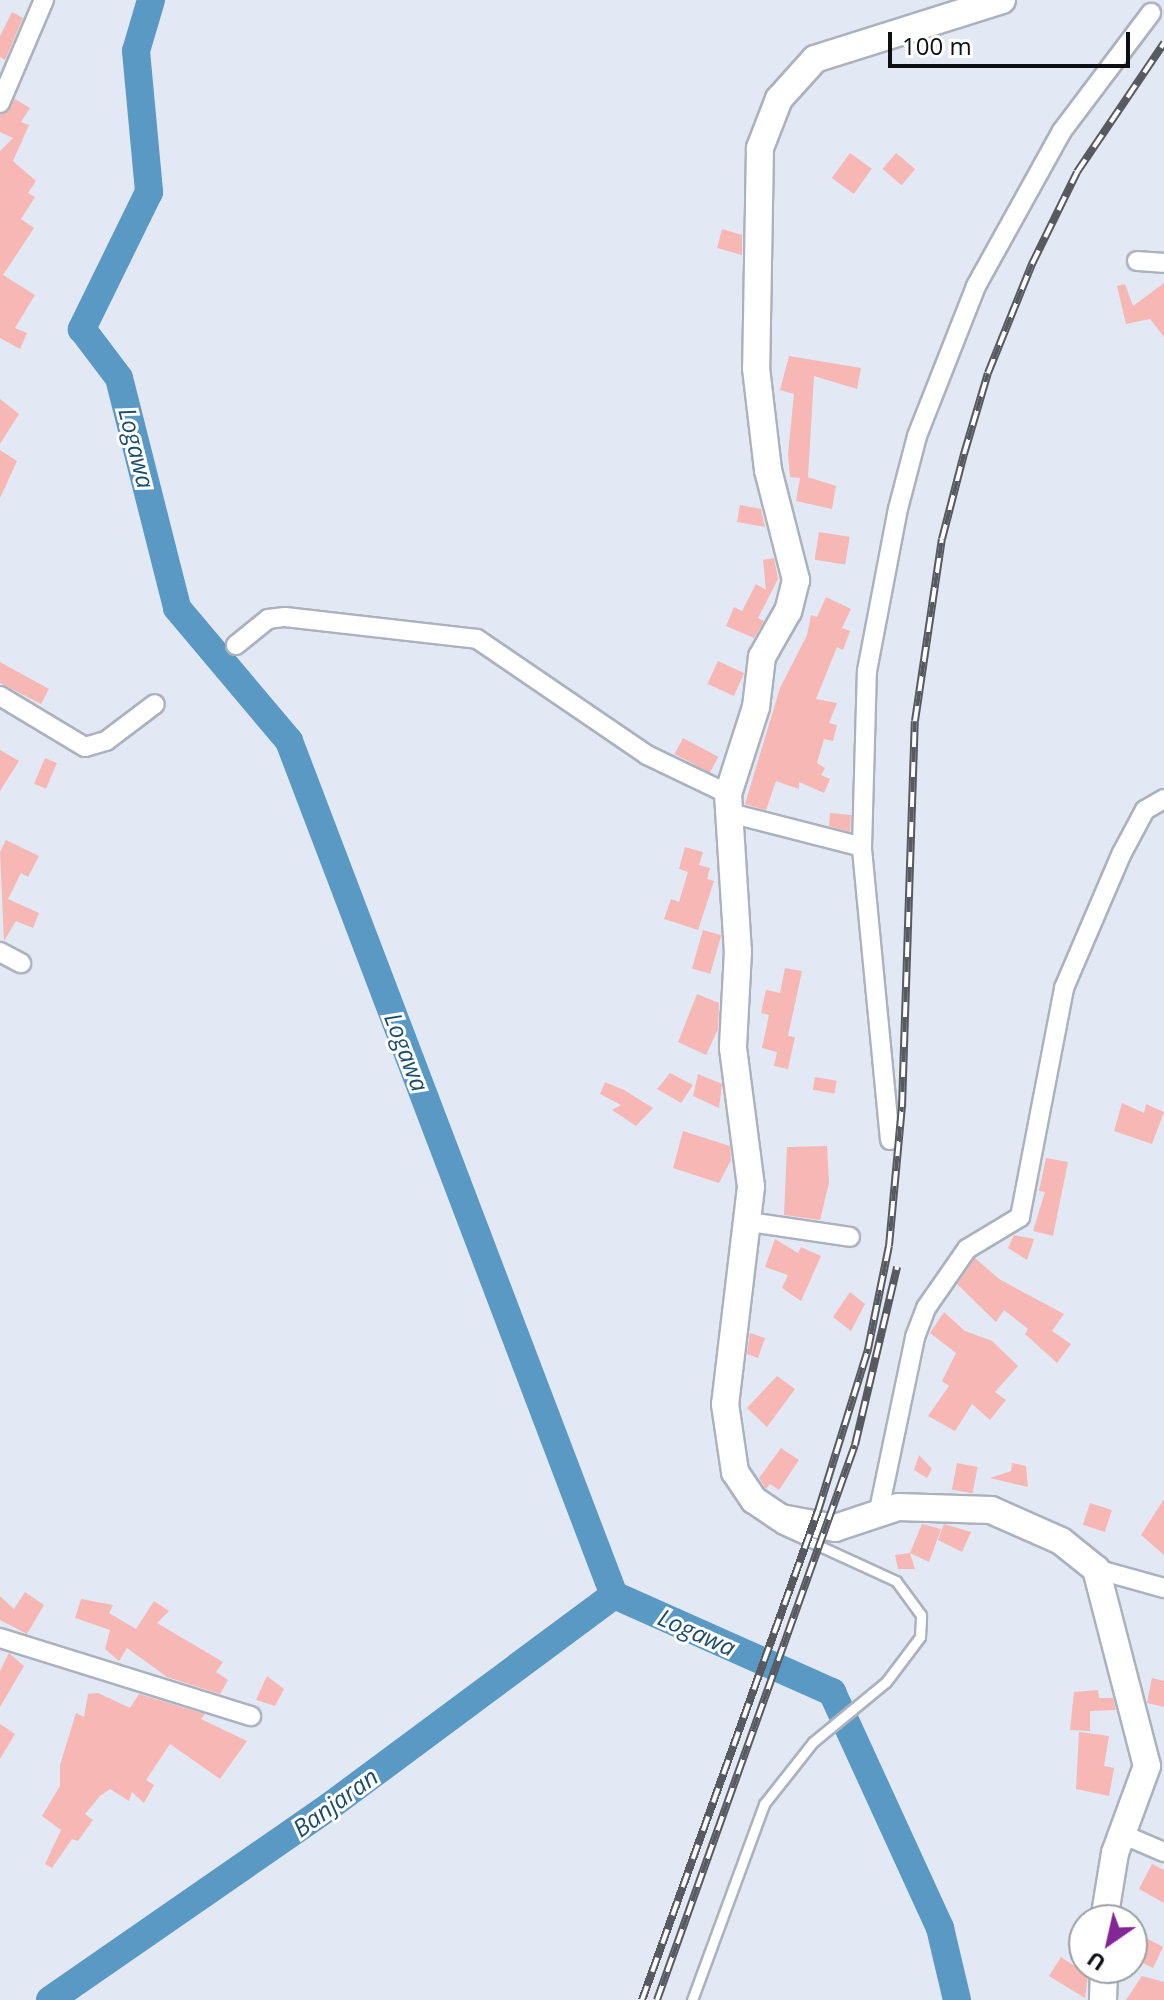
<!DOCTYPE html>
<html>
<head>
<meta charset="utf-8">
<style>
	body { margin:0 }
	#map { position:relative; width:1164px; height:2000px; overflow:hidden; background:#e3e9f4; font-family:"Open Sans",sans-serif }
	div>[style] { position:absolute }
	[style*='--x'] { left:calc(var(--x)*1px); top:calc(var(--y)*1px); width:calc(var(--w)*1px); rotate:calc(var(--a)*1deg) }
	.river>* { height:28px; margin:-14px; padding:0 14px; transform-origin:14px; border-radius:14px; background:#5999c3 }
	.building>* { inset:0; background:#f6b7b5; transform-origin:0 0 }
	.roads { filter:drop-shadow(2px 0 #acb2bd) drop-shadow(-2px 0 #acb2bd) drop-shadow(0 2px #acb2bd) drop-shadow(0 -2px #acb2bd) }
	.lane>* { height:9px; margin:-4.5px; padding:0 4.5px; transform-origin:4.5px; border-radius:4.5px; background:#fff }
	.street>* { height:18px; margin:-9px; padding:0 9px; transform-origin:9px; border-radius:9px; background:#fff }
	.secondary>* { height:26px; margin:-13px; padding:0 13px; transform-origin:13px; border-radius:13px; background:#fff }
	.rail>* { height:8px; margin-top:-4px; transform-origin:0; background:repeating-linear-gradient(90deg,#fff 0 15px,#575a60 0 30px); box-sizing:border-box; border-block:2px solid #575a60 }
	span { translate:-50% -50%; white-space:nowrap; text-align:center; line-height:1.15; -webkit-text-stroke:6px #fff; paint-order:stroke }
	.water-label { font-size:24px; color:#1b4d6b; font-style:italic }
	.north { position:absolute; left:1068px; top:1904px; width:80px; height:80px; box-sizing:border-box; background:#fff; border:2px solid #9e9fa0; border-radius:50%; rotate:214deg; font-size:22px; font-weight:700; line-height:32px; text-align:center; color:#0d0f12 }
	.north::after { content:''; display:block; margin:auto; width:28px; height:36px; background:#822794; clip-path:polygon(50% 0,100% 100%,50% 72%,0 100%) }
	.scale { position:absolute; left:888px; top:32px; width:242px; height:36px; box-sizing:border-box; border:4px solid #0d0f12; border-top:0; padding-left:10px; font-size:24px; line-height:28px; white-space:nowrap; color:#0d0f12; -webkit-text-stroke:6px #fff; paint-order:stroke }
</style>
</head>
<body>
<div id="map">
	<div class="river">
		<i style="--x:151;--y:0;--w:53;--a:106.4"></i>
		<i style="--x:136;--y:51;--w:142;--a:84.7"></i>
		<i style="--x:149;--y:192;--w:153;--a:116.1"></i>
		<i style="--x:82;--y:329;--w:61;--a:52.9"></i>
		<i style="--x:119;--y:378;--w:237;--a:75.8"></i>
		<i style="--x:177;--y:608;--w:174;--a:49.9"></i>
		<i style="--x:289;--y:741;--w:914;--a:69.17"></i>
		<i style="--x:614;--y:1595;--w:239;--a:24"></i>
		<i style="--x:832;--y:1692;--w:260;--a:65.4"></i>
		<i style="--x:940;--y:1928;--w:74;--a:76.7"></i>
		<i style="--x:50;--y:2000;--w:341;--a:-34.7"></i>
		<i style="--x:330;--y:1806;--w:354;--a:-36.6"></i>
	</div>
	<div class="building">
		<i style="clip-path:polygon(12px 12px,23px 18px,5px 60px,0 57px,0 36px)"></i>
		<i style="clip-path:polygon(15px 99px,30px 108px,21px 122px,29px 125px,13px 161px,36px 181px,28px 193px,35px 197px,21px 219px,34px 228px,3px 275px,35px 295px,15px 328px,27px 333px,20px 349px,0 338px,0 151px,13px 138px,0 132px,0 115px)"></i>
		<i style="left:850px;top:153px;width:27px;height:31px;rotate:36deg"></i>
		<i style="left:896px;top:153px;width:25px;height:21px;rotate:40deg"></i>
		<i style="clip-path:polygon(722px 229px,742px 235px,742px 255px,717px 248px)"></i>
		<i style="clip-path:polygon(1164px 283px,1164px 337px,1150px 319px,1126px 324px,1117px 286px,1125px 284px,1133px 306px)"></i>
		<i style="clip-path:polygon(789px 356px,861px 368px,857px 389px,814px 376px,808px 477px,836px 486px,832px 509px,796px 501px,800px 478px,790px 477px,788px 454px,794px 394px,780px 390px)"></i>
		<i style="clip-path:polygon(0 399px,19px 414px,0 444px)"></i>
		<i style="clip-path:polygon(0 450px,17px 461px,0 498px)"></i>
		<i style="clip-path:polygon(740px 505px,761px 509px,765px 527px,737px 522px)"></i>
		<i style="left:819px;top:532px;width:31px;height:28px;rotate:9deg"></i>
		<i style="clip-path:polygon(774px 558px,778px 579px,758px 618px,764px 621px,754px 638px,726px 626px,734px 607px,742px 611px,756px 584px,766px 590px,763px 560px)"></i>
		<i style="clip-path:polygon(826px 597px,851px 609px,842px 628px,850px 631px,843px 650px,837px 647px,816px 699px,837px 703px,829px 723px,837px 725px,833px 741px,824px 739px,817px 763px,825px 768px,821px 775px,830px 779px,824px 793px,799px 782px,799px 789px,776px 781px,766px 810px,745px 804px,780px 688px,807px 635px,811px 615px,817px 617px)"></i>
		<i style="left:718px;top:661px;width:29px;height:25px;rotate:25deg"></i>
		<i style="clip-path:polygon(0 662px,49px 689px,41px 704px,0 683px)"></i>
		<i style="left:683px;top:738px;width:40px;height:18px;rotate:28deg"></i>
		<i style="clip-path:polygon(0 750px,19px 761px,0 791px)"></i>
		<i style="left:45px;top:758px;width:13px;height:28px;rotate:23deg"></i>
		<i style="clip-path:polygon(830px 813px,851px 815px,850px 832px,829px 826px)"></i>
		<i style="clip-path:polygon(6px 840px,39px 856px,28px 877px,21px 873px,8px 899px,39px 913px,33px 928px,16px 921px,4px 941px,0 852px)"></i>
		<i style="clip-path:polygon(685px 847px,703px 852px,699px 865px,710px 868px,707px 879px,714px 881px,698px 930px,664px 919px,671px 899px,679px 902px,688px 872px,679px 869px)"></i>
		<i style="left:703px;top:930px;width:19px;height:40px;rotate:16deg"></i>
		<i style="clip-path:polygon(785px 968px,802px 971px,788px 1036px,795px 1037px,788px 1069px,774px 1066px,777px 1052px,762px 1048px,769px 1015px,761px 1013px,766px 990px,780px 993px)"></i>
		<i style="clip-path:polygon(697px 994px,719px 1003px,718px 1029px,706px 1055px,678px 1042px)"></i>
		<i style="clip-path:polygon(670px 1073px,693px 1085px,681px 1103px,657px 1089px)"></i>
		<i style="clip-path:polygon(698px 1074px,722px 1084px,719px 1108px,693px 1096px)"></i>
		<i style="left:815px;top:1077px;width:22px;height:13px;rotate:10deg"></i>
		<i style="clip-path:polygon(605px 1082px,624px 1090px,653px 1108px,636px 1126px,612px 1110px,621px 1105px,600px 1094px)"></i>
		<i style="clip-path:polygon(1122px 1103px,1144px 1113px,1146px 1104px,1164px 1112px,1152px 1144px,1114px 1131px)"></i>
		<i style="clip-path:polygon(683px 1131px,730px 1146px,731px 1160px,719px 1183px,673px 1168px)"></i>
		<i style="clip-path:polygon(827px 1146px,829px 1183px,820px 1220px,784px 1215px,787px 1147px)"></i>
		<i style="clip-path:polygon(1046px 1158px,1068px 1162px,1053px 1236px,1033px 1231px,1045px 1192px,1039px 1191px)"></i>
		<i style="clip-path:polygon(1014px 1235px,1034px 1239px,1027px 1260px,1008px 1248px)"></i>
		<i style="clip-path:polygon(775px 1239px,798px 1253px,801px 1247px,821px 1256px,801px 1301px,782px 1288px,788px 1275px,765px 1267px)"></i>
		<i style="clip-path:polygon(975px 1258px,999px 1279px,1064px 1314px,1052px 1331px,1071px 1344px,1057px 1363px,1025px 1334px,1028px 1329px,1004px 1310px,996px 1322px,957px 1284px)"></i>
		<i style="clip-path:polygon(850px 1292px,865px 1304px,851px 1331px,833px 1317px)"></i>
		<i style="clip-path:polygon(944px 1312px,965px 1331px,992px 1341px,1018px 1366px,995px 1392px,1006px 1400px,990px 1420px,972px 1404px,955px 1431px,928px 1416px,949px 1386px,942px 1381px,956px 1353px,930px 1333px)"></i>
		<i style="clip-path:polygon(750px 1333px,765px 1338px,758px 1358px,747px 1354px)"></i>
		<i style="clip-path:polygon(777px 1376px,795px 1389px,767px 1427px,747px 1408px)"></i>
		<i style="clip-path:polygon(781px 1448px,799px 1460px,779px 1490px,770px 1484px,766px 1489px,759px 1478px)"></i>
		<i style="clip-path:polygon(919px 1455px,932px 1469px,927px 1478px,914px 1470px)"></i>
		<i style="left:957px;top:1463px;width:21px;height:27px;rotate:11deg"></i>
		<i style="clip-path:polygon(1012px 1463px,1026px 1466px,1028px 1487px,990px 1478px,1011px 1471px)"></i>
		<i style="clip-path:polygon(1164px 1499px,1164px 1555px,1141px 1535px)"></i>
		<i style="left:1090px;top:1503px;width:23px;height:23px;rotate:18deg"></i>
		<i style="clip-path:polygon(922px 1524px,941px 1529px,929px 1562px,910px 1553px)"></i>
		<i style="clip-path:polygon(944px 1524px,971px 1532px,962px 1552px,938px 1540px)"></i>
		<i style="clip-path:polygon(910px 1553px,915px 1569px,898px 1569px,895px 1555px)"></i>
		<i style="clip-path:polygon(25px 1592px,44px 1605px,27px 1634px,0 1620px,0 1596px,14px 1609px)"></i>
		<i style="clip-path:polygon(81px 1599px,113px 1605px,109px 1613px,136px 1629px,154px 1601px,169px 1611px,157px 1623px,223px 1662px,216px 1672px,228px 1680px,220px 1694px,167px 1677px,127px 1648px,119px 1661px,105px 1649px,110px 1630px,75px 1618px)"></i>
		<i style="clip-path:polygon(9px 1653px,24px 1666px,0 1707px,0 1671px)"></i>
		<i style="clip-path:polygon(267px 1676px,284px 1689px,275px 1706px,256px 1700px)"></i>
		<i style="clip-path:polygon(1152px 1678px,1164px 1681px,1164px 1707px,1147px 1703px)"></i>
		<i style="clip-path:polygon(1098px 1690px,1099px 1698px,1113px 1698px,1116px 1710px,1090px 1711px,1090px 1731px,1070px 1730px,1074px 1692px)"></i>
		<i style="clip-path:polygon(98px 1693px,130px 1708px,139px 1694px,205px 1714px,201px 1719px,247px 1741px,220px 1779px,170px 1744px,146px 1780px,154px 1785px,144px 1803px,132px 1792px,129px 1801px,110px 1789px,100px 1796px,85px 1814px,93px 1820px,78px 1841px,72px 1839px,52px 1868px,45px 1864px,61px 1830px,42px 1816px,60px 1786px,60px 1765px,76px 1713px,84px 1717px,88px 1694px)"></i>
		<i style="clip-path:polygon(0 1724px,15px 1734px,0 1759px)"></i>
		<i style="clip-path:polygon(1079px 1732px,1109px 1736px,1104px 1766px,1114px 1768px,1109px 1796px,1076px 1789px)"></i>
		<i style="clip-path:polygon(1152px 1864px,1164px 1870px,1164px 1903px,1139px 1889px)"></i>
		<i style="clip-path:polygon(1146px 1938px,1163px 1947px,1153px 1968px,1132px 1958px,1138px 1940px)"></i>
		<i style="clip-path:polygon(1061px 1957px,1088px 1975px,1085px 1998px,1049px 1976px)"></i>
		<i style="clip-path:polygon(1142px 1976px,1164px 1982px,1164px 2000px,1126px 2000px)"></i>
	</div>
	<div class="roads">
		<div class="lane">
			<i style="--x:692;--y:2000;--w:209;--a:-69.8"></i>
			<i style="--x:764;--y:1804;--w:79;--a:-51.7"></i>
			<i style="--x:813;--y:1742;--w:94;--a:-39.4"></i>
			<i style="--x:886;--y:1682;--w:56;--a:-52.9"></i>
			<i style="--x:920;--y:1637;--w:22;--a:-87"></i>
			<i style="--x:921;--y:1615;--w:42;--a:-126.3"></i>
			<i style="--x:896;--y:1581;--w:128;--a:-155.4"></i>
		</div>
		<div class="street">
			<i style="--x:0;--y:103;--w:112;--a:-66.9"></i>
			<i style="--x:1137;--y:261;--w:27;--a:4"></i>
			<i style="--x:236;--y:645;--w:41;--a:-39.1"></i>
			<i style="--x:268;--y:619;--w:17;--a:-7"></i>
			<i style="--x:285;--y:617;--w:193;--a:6.5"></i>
			<i style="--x:477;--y:639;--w:206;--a:34.3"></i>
			<i style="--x:647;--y:755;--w:90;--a:25.7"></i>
			<i style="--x:0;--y:696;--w:99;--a:31"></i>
			<i style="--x:85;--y:747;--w:22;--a:-16"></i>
			<i style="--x:106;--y:741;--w:61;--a:-37.1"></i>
			<i style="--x:726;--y:812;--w:140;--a:14.4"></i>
			<i style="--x:0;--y:952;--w:24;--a:28"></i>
			<i style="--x:890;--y:1140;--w:294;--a:-95.5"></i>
			<i style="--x:862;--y:847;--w:176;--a:-88.4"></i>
			<i style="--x:867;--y:671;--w:165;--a:-79.2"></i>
			<i style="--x:898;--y:509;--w:75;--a:-75.4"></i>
			<i style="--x:917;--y:436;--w:161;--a:-68.5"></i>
			<i style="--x:976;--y:286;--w:177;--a:-61"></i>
			<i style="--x:1062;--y:131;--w:148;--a:-53"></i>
			<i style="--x:749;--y:1222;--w:102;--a:8.4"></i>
			<i style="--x:879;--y:1510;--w:177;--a:-78.2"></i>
			<i style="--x:915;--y:1337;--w:31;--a:-69"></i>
			<i style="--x:926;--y:1308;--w:72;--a:-55.2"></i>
			<i style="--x:967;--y:1249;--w:62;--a:-31.1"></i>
			<i style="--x:1020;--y:1217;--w:233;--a:-79.1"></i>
			<i style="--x:1064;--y:988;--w:147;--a:-66.8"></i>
			<i style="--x:1122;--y:853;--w:49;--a:-61.9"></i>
			<i style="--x:1145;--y:810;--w:22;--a:-30"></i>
			<i style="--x:1096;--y:1569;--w:71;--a:15.6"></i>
			<i style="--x:0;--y:1638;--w:263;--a:17.3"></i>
			<i style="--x:1122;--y:1834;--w:46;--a:23.2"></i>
		</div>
		<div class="secondary">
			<i style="--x:1002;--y:0;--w:196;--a:162.5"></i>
			<i style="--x:815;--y:59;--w:54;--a:132"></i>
			<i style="--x:779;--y:99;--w:53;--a:111.2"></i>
			<i style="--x:760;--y:148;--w:220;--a:91"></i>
			<i style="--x:756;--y:368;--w:103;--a:83.3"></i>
			<i style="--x:768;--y:470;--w:114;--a:75.7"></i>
			<i style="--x:796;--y:580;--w:32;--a:104"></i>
			<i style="--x:788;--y:611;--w:53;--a:119.5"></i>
			<i style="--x:762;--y:657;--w:50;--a:96.8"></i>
			<i style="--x:756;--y:707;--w:91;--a:107.8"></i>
			<i style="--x:728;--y:794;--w:157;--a:86.4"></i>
			<i style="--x:738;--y:951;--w:97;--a:93"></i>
			<i style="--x:733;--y:1048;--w:140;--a:82.6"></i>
			<i style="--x:751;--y:1187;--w:219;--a:96.8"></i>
			<i style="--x:725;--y:1404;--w:69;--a:81.6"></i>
			<i style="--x:735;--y:1472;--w:34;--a:56"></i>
			<i style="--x:754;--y:1500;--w:32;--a:34"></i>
			<i style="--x:781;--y:1518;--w:55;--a:10.5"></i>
			<i style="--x:835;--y:1528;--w:66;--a:-18.4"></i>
			<i style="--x:898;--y:1507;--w:93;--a:1.8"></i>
			<i style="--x:991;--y:1510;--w:77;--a:23.9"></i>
			<i style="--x:1061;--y:1541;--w:45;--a:38.7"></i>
			<i style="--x:1096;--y:1569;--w:203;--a:75.5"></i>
			<i style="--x:1147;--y:1766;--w:93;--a:110.2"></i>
			<i style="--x:1115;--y:1853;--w:68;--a:99.3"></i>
			<i style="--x:1103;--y:2000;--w:32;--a:-88"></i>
		</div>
	</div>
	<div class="rail">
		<i style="--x:642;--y:2000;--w:520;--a:-70.21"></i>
		<i style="--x:818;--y:1511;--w:170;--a:-72.8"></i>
		<i style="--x:868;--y:1349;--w:105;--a:-78.5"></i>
		<i style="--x:889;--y:1246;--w:140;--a:-84.7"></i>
		<i style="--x:902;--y:1107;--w:386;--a:-88.1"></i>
		<i style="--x:915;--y:721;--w:184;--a:-81.6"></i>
		<i style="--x:942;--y:539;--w:88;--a:-75.5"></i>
		<i style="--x:964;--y:454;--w:84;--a:-73.5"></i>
		<i style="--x:988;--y:373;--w:118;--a:-68"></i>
		<i style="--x:1032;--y:264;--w:102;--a:-63.9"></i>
		<i style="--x:1077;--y:172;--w:156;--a:-56"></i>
		<i style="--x:657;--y:2000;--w:589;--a:-70.37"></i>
		<i style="--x:855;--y:1445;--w:183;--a:-76.7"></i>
	</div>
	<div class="water-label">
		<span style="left:137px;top:448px;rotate:76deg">Logawa</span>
		<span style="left:407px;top:1052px;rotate:69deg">Logawa</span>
		<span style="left:697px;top:1632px;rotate:24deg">Logawa</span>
		<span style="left:335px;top:1802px;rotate:-36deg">Banjaran</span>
	</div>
	<div class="north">U</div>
	<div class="scale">100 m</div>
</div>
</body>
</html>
